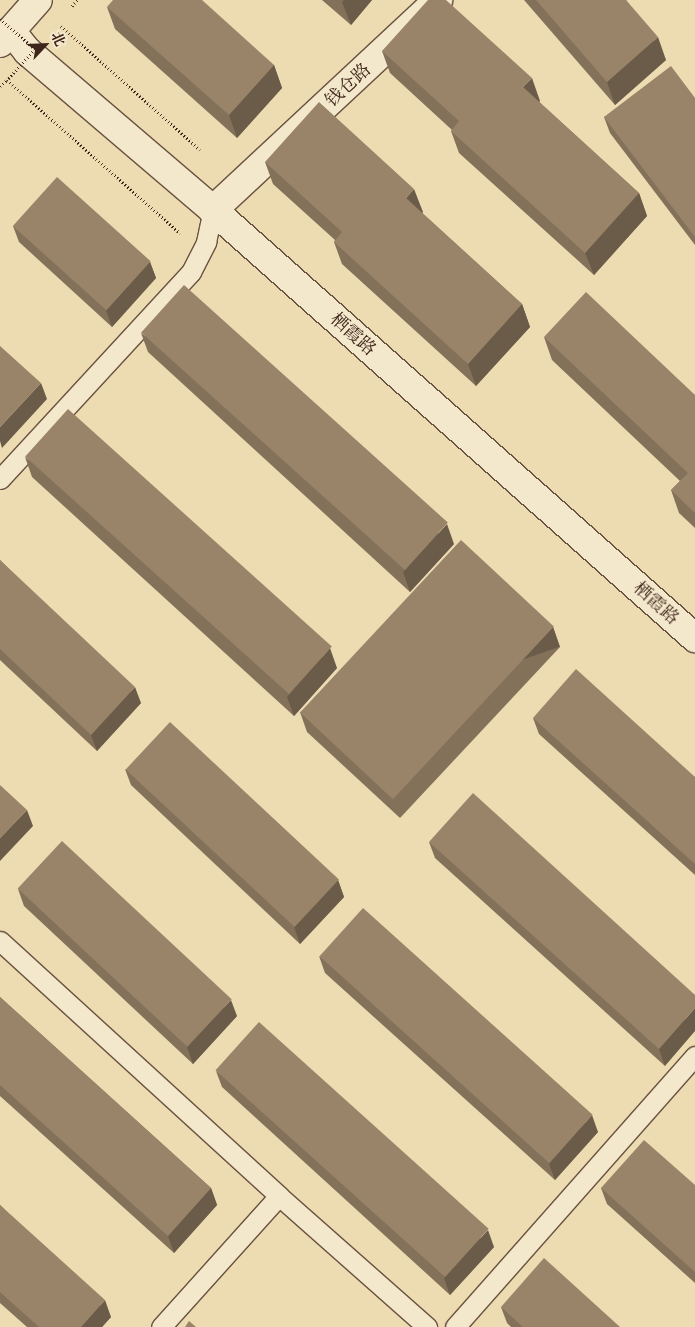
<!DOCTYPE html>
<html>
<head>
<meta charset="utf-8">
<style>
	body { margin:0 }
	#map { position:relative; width:695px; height:1327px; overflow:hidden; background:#eddbb1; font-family:"Gentium Book Plus","Noto Serif SC",serif }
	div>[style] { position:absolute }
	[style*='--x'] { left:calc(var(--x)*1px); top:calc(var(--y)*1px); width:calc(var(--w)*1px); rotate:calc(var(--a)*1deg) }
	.path>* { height:3px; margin-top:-1.5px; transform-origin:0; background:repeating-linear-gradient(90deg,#3e241a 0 1px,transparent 0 3.5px) }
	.roads { filter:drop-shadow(1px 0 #6a5240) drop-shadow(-1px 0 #6a5240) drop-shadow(0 1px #6a5240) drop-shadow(0 -1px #6a5240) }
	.lane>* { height:19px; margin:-9.5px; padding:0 9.5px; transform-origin:9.5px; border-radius:9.5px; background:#f3e8cc }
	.street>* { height:28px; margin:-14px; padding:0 14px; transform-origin:14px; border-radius:14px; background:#f3e8cc }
	.secondary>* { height:28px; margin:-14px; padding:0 14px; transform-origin:14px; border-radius:14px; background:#f3e8cc }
	.path-bridge>* { height:3px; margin-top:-1.5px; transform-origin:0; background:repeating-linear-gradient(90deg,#3e241a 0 1px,transparent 0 3.5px) }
	.wall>* { inset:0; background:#84715a }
	.shaded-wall>* { inset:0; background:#6b5c4a; transform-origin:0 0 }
	.building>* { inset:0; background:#998369; transform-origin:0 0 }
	span { translate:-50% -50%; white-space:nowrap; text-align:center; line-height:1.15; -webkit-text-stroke:4px #f3e8cc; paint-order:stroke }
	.street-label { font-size:18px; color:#3e241a }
	.north { position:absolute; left:20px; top:20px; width:50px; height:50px; -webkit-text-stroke:4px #f3e8cc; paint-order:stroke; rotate:65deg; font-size:14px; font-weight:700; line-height:20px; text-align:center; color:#3e241a }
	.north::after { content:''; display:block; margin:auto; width:18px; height:22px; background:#3e241a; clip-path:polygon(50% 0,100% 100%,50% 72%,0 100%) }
</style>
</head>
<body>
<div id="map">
	<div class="path">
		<i style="--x:72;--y:6;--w:8;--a:-50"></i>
		<i style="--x:61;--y:26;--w:186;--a:41.7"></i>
		<i style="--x:0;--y:86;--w:9;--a:-41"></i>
	</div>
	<div class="roads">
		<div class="lane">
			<i style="--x:0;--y:479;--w:282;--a:-47.3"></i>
			<i style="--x:191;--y:272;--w:34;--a:-63"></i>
			<i style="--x:206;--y:242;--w:33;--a:-78"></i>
			<i style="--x:0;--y:941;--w:378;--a:42.4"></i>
			<i style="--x:161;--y:1327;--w:176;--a:-48"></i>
			<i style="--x:279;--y:1196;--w:198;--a:41.5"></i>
			<i style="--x:455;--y:1327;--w:362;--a:-48.5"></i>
		</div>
		<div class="street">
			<i style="--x:11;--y:31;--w:26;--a:51"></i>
			<i style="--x:27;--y:51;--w:245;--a:40.5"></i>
			<i style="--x:213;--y:210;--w:645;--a:41.6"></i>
			<i style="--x:213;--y:210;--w:308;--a:-43"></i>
		</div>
		<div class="secondary">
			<i style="--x:0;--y:43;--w:57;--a:-48.5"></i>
		</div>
	</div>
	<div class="path-bridge">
		<i style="--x:0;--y:19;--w:46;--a:40.6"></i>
		<i style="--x:35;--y:49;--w:42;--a:132.1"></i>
		<i style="--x:7;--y:80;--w:231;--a:41.5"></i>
	</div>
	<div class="wall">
		<i style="clip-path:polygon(322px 0,372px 0,351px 25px)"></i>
		<i style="clip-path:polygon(524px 0,626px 0,666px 60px,615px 105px)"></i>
		<i style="clip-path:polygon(107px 7px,274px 65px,282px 88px,237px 138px,115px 29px)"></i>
		<i style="clip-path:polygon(382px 51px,540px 101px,539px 102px,639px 193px,647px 216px,594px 275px,459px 153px,451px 131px,452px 130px,390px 73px)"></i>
		<i style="clip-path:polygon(695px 98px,695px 245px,610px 133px,604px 117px)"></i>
		<i style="clip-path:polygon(265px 162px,423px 212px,422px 213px,522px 304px,530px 327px,476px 386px,342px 264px,334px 242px,335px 240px,273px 184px)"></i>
		<i style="clip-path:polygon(13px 226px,150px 262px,156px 278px,112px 327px,19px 242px)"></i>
		<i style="clip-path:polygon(141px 333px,454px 544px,410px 592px,148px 352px)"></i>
		<i style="clip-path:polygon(544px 337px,695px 395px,695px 528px,679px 513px,671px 490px,680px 481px,552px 360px)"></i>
		<i style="clip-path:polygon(25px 457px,337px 668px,294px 716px,32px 477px)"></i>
		<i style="clip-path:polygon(0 560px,141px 703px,97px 751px,0 660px)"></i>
		<i style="clip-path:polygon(553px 627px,560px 647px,400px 818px,307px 732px,300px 712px)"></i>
		<i style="clip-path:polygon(533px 718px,695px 777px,695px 875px,539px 734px)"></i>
		<i style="clip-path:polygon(125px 769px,338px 880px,344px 897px,300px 944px,131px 785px)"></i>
		<i style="clip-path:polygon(429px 842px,695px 995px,665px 1066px,435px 858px)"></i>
		<i style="clip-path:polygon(18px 889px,237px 1016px,193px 1064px,24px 906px)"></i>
		<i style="clip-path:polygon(319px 956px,598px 1132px,555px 1180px,325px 973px)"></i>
		<i style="clip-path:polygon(0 997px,211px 1188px,217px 1205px,174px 1253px,0 1096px)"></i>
		<i style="clip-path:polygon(216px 1071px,494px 1247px,450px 1295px,222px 1087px)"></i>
		<i style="clip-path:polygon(695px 1185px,695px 1283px,607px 1204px,601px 1188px)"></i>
		<i style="clip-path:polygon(0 1205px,111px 1317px,102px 1327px,27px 1327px,0 1303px)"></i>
		<i style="clip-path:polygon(501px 1307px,620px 1327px,511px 1327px,507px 1323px)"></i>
	</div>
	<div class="shaded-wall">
		<i style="clip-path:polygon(344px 0,372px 0,351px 25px,342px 2px)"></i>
		<i style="clip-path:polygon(658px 37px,666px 60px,615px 105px,607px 82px)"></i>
		<i style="clip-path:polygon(274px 65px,282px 88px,237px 138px,229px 115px)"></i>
		<i style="clip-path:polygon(532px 78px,540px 101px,531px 110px,523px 87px)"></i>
		<i style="clip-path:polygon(414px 189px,423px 212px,414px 221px,406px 198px)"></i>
		<i style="clip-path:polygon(639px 193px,647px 216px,594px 275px,585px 253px)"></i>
		<i style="clip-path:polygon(150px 262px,156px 278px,112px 327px,106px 310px)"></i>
		<i style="clip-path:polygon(522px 304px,530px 327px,476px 386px,468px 364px)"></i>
		<i style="clip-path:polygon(41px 383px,47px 399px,2px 448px,0 441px,0 427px)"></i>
		<i style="clip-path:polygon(447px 524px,454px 544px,410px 592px,403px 572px)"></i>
		<i style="left:553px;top:627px;width:21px;height:235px;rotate:71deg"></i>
		<i style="clip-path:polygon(330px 648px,337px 668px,294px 716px,287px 697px)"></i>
		<i style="clip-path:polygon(135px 687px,141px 703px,97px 751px,91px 735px)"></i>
		<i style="clip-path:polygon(27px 810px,33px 826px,0 861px,0 838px)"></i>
		<i style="clip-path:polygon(338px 880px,344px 897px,300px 944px,294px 927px)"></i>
		<i style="clip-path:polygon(231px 1000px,237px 1016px,193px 1064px,187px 1047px)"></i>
		<i style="clip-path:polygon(695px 1008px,695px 1031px,665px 1066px,659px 1049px)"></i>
		<i style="clip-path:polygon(592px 1115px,598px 1132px,555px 1180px,549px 1164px)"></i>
		<i style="clip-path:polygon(211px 1188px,217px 1205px,174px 1253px,168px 1236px)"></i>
		<i style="clip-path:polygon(488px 1230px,494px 1247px,450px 1295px,444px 1278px)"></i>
		<i style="clip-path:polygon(105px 1300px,111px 1317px,102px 1327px,81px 1327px)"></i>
	</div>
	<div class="building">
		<i style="clip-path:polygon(113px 0,202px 0,274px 65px,229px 115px,107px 7px)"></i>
		<i style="clip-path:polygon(428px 0,446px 0,532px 78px,523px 87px,639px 193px,585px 253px,451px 131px,459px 121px,382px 51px)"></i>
		<i style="clip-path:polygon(536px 0,626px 0,658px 37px,607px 82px)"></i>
		<i style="clip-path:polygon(671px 66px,695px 98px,695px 237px,604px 117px)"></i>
		<i style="clip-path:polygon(319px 102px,414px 189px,406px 198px,522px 304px,468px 364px,334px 242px,342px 232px,265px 162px)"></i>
		<i style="left:57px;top:177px;width:126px;height:66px;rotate:42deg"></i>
		<i style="left:184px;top:285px;width:355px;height:64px;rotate:42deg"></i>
		<i style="clip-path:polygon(586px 292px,695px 395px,695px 513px,671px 490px,688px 473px,544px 337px)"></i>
		<i style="clip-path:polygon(0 346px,41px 383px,0 427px)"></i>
		<i style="left:68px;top:409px;width:355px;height:64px;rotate:42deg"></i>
		<i style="left:461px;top:540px;width:127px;height:236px;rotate:43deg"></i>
		<i style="clip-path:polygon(0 560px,135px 687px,91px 735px,0 649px)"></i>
		<i style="clip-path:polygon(576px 669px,695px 777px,695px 864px,533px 718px)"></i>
		<i style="left:170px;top:722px;width:231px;height:65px;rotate:43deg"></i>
		<i style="clip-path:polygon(0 785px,27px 810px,0 838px)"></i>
		<i style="clip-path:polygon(473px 793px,695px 995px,695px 1008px,659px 1049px,429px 842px)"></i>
		<i style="left:62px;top:841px;width:232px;height:65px;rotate:43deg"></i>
		<i style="left:363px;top:908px;width:309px;height:65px;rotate:42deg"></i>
		<i style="clip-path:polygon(0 997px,211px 1188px,168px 1236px,0 1085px)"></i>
		<i style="left:259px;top:1022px;width:309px;height:65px;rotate:42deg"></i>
		<i style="clip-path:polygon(644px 1140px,695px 1185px,695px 1272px,601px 1188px)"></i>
		<i style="clip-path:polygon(0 1205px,105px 1300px,81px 1327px,39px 1327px,0 1292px)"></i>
		<i style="clip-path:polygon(544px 1258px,620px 1327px,523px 1327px,501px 1307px)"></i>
		<i style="clip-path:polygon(189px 1321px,196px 1327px,185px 1327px)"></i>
	</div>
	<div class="street-label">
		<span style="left:348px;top:85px;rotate:-43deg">钱仓路</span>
		<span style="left:353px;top:334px;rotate:42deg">栖霞路</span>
		<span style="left:656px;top:603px;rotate:42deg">栖霞路</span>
	</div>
	<div class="north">北</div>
</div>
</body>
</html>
